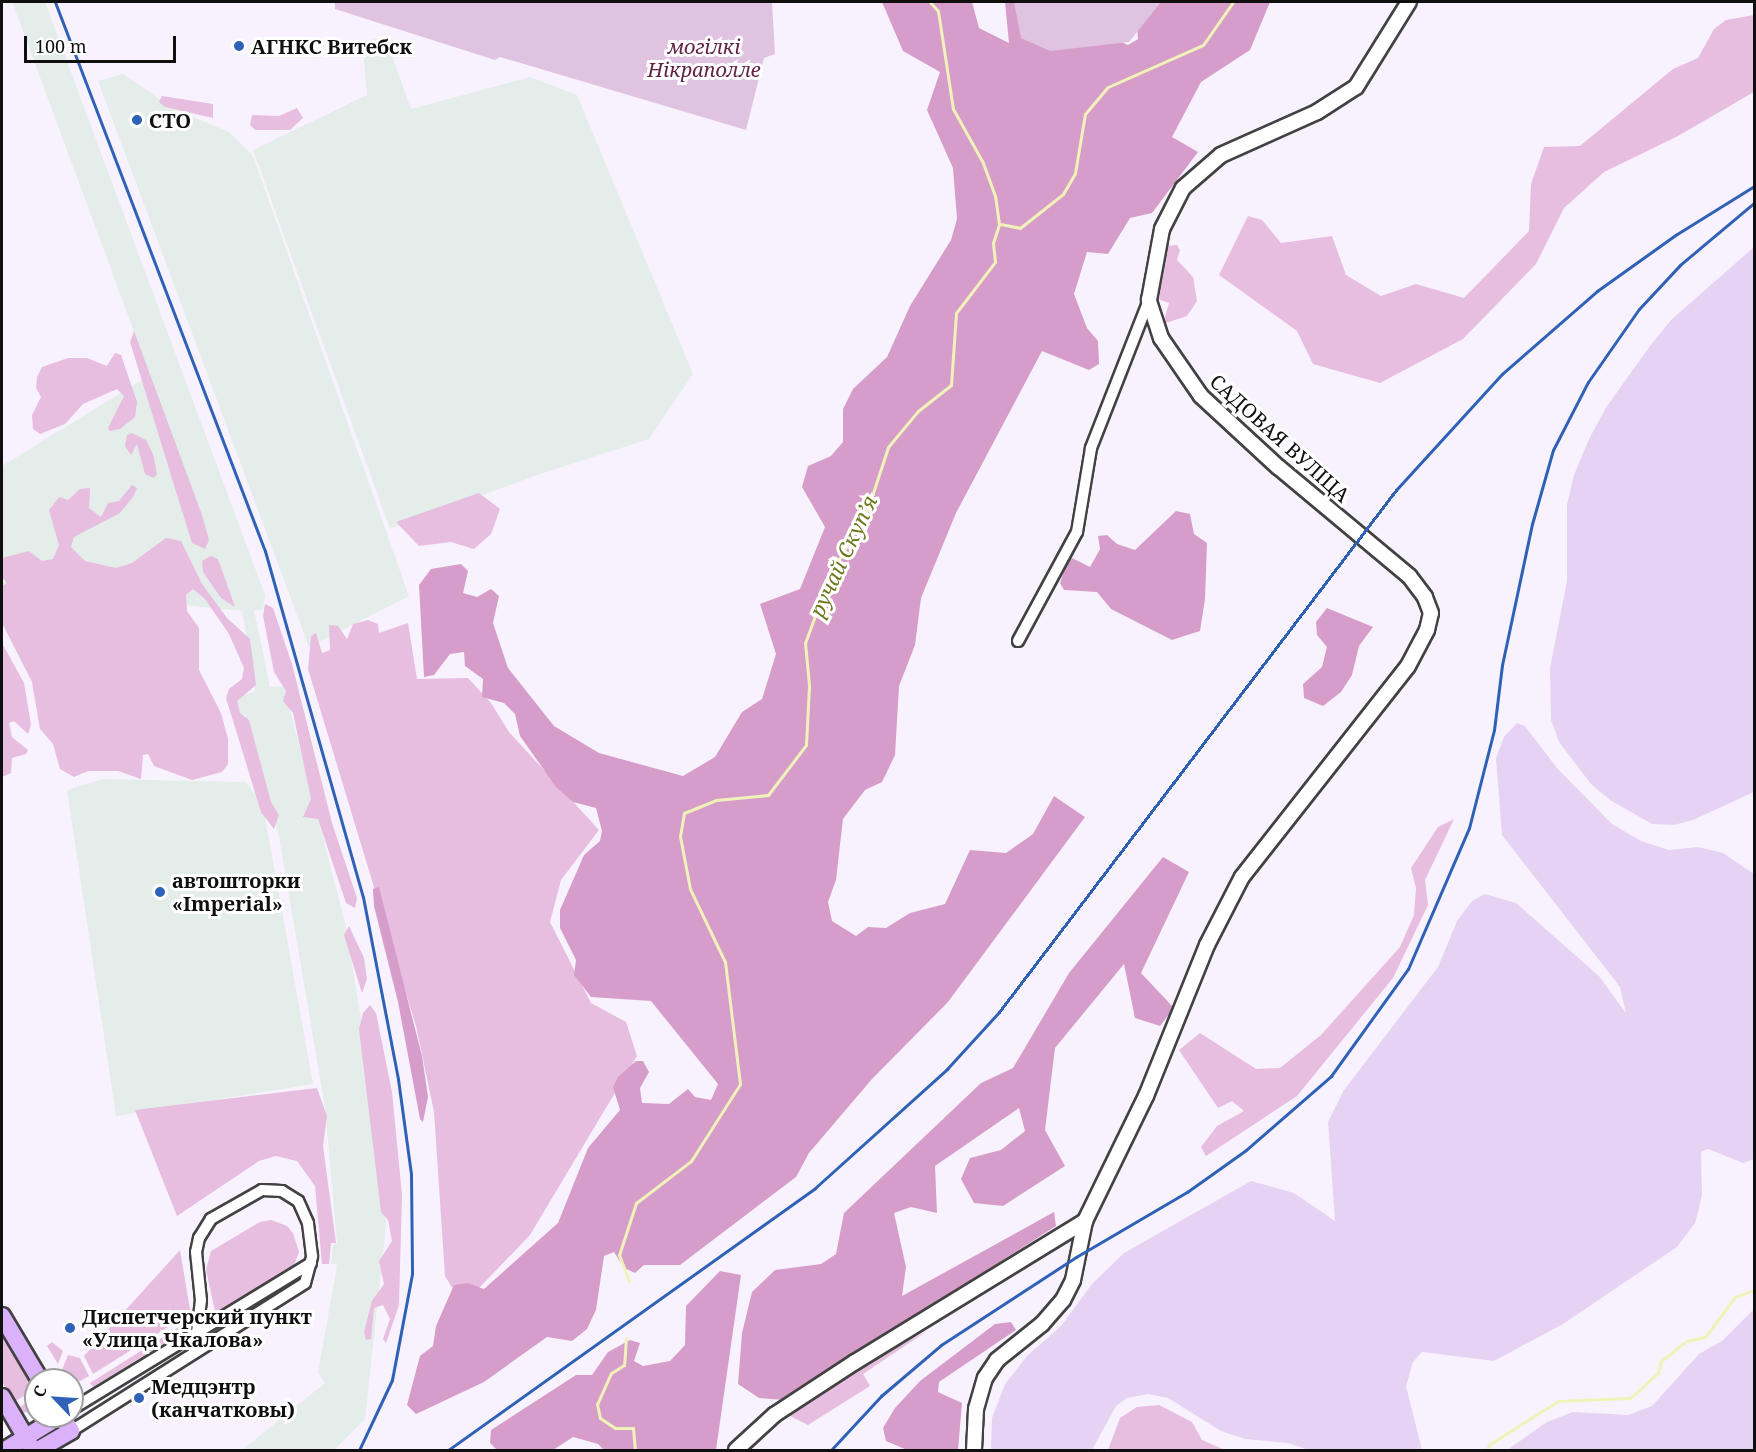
<!DOCTYPE html>
<html>
<head>
<meta charset="utf-8">
<style>
	body { margin:0 }
	#map { position:relative; width:1756px; height:1452px; overflow:hidden; background:#f8f2fe; font-family:"Noto Serif",serif }
	div>[style] { position:absolute }
	[style*='--x'] { left:calc(var(--x)*1px); top:calc(var(--y)*1px); width:calc(var(--w)*1px); rotate:calc(var(--a)*1deg) }
	.industrial>* { inset:0; background:#e4ede9 }
	.farmland>* { inset:0; background:#e6d3f3 }
	.green>* { inset:0; background:#e7bde0 }
	.forest>* { inset:0; background:#d79dca }
	.cemetery>* { inset:0; background:#e0c3e0 }
	.stream>* { height:3px; margin:-1.5px; padding:0 1.5px; transform-origin:1.5px; border-radius:1.5px; background:#f0f3b9 }
	.roads { filter:drop-shadow(2px 0 #424242) drop-shadow(-2px 0 #424242) drop-shadow(0 2px #424242) drop-shadow(0 -2px #424242) }
	.minor>* { height:10px; margin:-5px; padding:0 5px; transform-origin:5px; border-radius:5px; background:#fff }
	.tertiary>* { height:14px; margin:-7px; padding:0 7px; transform-origin:7px; border-radius:7px; background:#fff }
	.secondary>* { height:16px; margin:-8px; padding:0 8px; transform-origin:8px; border-radius:8px; background:#dab1fa }
	.rail>* { height:3px; margin:-1.5px; padding:0 1.5px; transform-origin:1.5px; border-radius:1.5px; background:#2f61b7 }
	.dots>* { width:16px; height:16px; translate:-50% -50%; box-sizing:border-box; border:3px solid #fff; border-radius:50% }
	span { translate:-50% -50%; white-space:nowrap; text-align:center; line-height:1.15; -webkit-text-stroke:6px #fff; paint-order:stroke }
	.poi-label { font-size:20px; color:#0f0f0f; font-weight:700 }
	.left { translate:0 -50%; text-align:left }
	.park-label { font-size:20px; color:#632345; font-style:italic }
	.street-label { font-size:20px; color:#0f0f0f }
	.water-label { font-size:21px; color:#6d781c; font-style:italic }
	.frame { position:absolute; inset:0; border:3px solid #0f0f0f; pointer-events:none }
	.north { position:absolute; left:24px; top:1368px; width:60px; height:60px; box-sizing:border-box; background:#fff; border:2px solid #9f9f9f; border-radius:50%; rotate:295deg; font-size:16px; font-weight:700; line-height:24px; text-align:center; color:#0f0f0f }
	.north::after { content:''; display:block; margin:auto; width:21px; height:27px; background:#2f61b7; clip-path:polygon(50% 0,100% 100%,50% 72%,0 100%) }
	.scale { position:absolute; left:24px; top:36px; width:152px; height:27px; box-sizing:border-box; border:3px solid #0f0f0f; border-top:0; padding-left:8px; font-size:18px; line-height:21px; white-space:nowrap; color:#0f0f0f; -webkit-text-stroke:4px #fff; paint-order:stroke }
</style>
</head>
<body>
<div id="map">
	<div class="industrial">
		<i style="clip-path:polygon(19px 2px,45px 2px,265px 595px,263px 610px,254px 610px,270px 687px,284px 686px,346px 927px,377px 1117px,386px 1225px,365px 1419px,334px 1450px,242px 1450px,325px 1383px,318px 1373px,337px 1265px,331px 1263px,333px 1245px,337px 1243px,325px 1107px,279px 837px,245px 715px,237px 714px,234px 698px,255px 692px,242px 611px,2px 587px,2px 466px,150px 375px,13px 4px)"></i>
		<i style="clip-path:polygon(385px 36px,411px 109px,530px 77px,577px 95px,693px 374px,649px 439px,537px 475px,390px 529px,253px 150px,367px 95px,364px 60px,369px 41px)"></i>
		<i style="clip-path:polygon(123px 74px,174px 109px,229px 132px,253px 156px,409px 596px,309px 647px,98px 81px)"></i>
		<i style="clip-path:polygon(103px 779px,246px 782px,263px 805px,313px 1084px,116px 1116px,67px 790px)"></i>
	</div>
	<div class="farmland">
		<i style="clip-path:polygon(1754px 247px,1754px 792px,1693px 820px,1674px 825px,1652px 824px,1610px 800px,1591px 784px,1559px 742px,1551px 720px,1550px 668px,1567px 581px,1567px 505px,1574px 475px,1589px 439px,1607px 406px,1650px 346px,1671px 320px)"></i>
		<i style="clip-path:polygon(1517px 723px,1525px 726px,1557px 768px,1612px 824px,1641px 841px,1669px 850px,1698px 847px,1723px 853px,1754px 874px,1754px 1159px,1743px 1163px,1708px 1149px,1701px 1152px,1702px 1196px,1695px 1223px,1677px 1247px,1563px 1324px,1494px 1361px,1422px 1352px,1413px 1362px,1406px 1386px,1422px 1450px,1309px 1450px,1288px 1443px,1245px 1439px,1221px 1431px,1168px 1398px,1148px 1394px,1127px 1398px,1116px 1406px,1092px 1450px,991px 1450px,992px 1418px,1005px 1384px,1027px 1356px,1061px 1326px,1092px 1284px,1124px 1253px,1251px 1181px,1294px 1193px,1335px 1221px,1328px 1122px,1344px 1090px,1438px 967px,1457px 921px,1472px 901px,1485px 894px,1516px 903px,1599px 976px,1626px 1013px,1620px 987px,1502px 835px,1496px 758px,1504px 737px)"></i>
		<i style="clip-path:polygon(1754px 1309px,1754px 1450px,1507px 1450px,1547px 1422px,1573px 1412px,1628px 1415px,1652px 1406px,1699px 1354px,1722px 1341px)"></i>
	</div>
	<div class="green">
		<i style="clip-path:polygon(1754px 15px,1754px 92px,1678px 136px,1604px 172px,1564px 208px,1536px 264px,1463px 339px,1380px 383px,1313px 364px,1297px 331px,1219px 275px,1248px 216px,1262px 220px,1281px 243px,1332px 236px,1346px 275px,1381px 296px,1416px 284px,1464px 298px,1529px 231px,1531px 184px,1544px 147px,1580px 146px,1673px 69px,1698px 58px,1714px 29px,1726px 20px)"></i>
		<i style="clip-path:polygon(162px 96px,213px 104px,213px 118px,165px 107px,159px 102px)"></i>
		<i style="clip-path:polygon(297px 108px,303px 118px,290px 130px,255px 130px,250px 125px,252px 115px,279px 116px)"></i>
		<i style="clip-path:polygon(1177px 245px,1180px 250px,1177px 260px,1193px 277px,1197px 301px,1187px 316px,1163px 324px,1169px 303px,1160px 300px,1157px 292px,1159px 269px,1166px 246px)"></i>
		<i style="clip-path:polygon(134px 331px,202px 515px,209px 540px,205px 549px,192px 543px,187px 527px,130px 342px)"></i>
		<i style="clip-path:polygon(115px 353px,121px 355px,137px 402px,135px 417px,120px 429px,110px 431px,108px 428px,124px 396px,117px 389px,83px 404px,65px 424px,40px 434px,33px 429px,32px 415px,41px 397px,36px 388px,37px 377px,42px 367px,68px 358px,87px 358px,107px 366px)"></i>
		<i style="clip-path:polygon(132px 433px,146px 440px,153px 454px,157px 474px,154px 478px,145px 474px,137px 444px,131px 455px,125px 446px,127px 435px)"></i>
		<i style="clip-path:polygon(132px 485px,137px 488px,133px 497px,120px 513px,74px 537px,71px 547px,85px 561px,116px 568px,132px 563px,166px 538px,181px 541px,202px 584px,227px 618px,250px 639px,256px 685px,237px 701px,240px 713px,249px 720px,271px 802px,279px 815px,274px 829px,261px 812px,226px 698px,229px 689px,242px 679px,244px 668px,229px 634px,205px 599px,193px 589px,186px 595px,187px 611px,199px 628px,199px 670px,221px 713px,228px 739px,228px 764px,222px 772px,192px 780px,154px 766px,148px 754px,143px 755px,141px 779px,118px 771px,88px 771px,74px 777px,60px 769px,53px 744px,40px 729px,32px 682px,2px 623px,2px 586px,7px 583px,2px 577px,2px 558px,29px 551px,42px 561px,53px 559px,59px 545px,49px 510px,59px 497px,68px 500px,80px 489px,90px 488px,89px 508px,101px 517px,108px 503px,119px 501px)"></i>
		<i style="clip-path:polygon(479px 493px,500px 509px,491px 534px,474px 549px,451px 542px,419px 546px,396px 522px)"></i>
		<i style="clip-path:polygon(211px 556px,218px 559px,235px 607px,221px 598px,203px 572px,202px 561px)"></i>
		<i style="clip-path:polygon(265px 604px,273px 608px,292px 664px,332px 823px,357px 898px,355px 908px,346px 903px,318px 819px,303px 817px,311px 799px,293px 713px,283px 701px,286px 691px,274px 672px,263px 616px)"></i>
		<i style="clip-path:polygon(368px 620px,378px 624px,379px 633px,408px 623px,417px 679px,468px 678px,491px 703px,509px 732px,599px 830px,561px 880px,550px 922px,591px 1003px,626px 1022px,637px 1056px,530px 1235px,480px 1287px,456px 1294px,445px 1276px,434px 1112px,416px 1026px,308px 669px,311px 636px,316px 633px,322px 653px,330px 650px,329px 625px,338px 626px,347px 639px,353px 624px)"></i>
		<i style="clip-path:polygon(2px 643px,24px 683px,31px 725px,28px 734px,14px 721px,9px 723px,12px 737px,28px 750px,26px 754px,12px 758px,11px 773px,2px 777px)"></i>
		<i style="clip-path:polygon(1454px 819px,1425px 880px,1428px 905px,1393px 978px,1297px 1096px,1206px 1156px,1201px 1147px,1217px 1126px,1244px 1111px,1232px 1101px,1218px 1108px,1179px 1050px,1200px 1033px,1256px 1069px,1280px 1068px,1321px 1035px,1400px 947px,1414px 915px,1416px 888px,1411px 868px,1438px 827px)"></i>
		<i style="clip-path:polygon(349px 926px,364px 958px,367px 979px,362px 993px,344px 935px)"></i>
		<i style="clip-path:polygon(370px 1005px,376px 1013px,392px 1092px,402px 1195px,399px 1305px,386px 1343px,383px 1339px,390px 1319px,383px 1305px,374px 1308px,371px 1339px,366px 1340px,364px 1332px,372px 1301px,384px 1284px,379px 1261px,392px 1241px,388px 1220px,381px 1212px,359px 1029px,363px 1013px)"></i>
		<i style="clip-path:polygon(317px 1088px,327px 1116px,323px 1146px,336px 1243px,331px 1243px,329px 1264px,322px 1264px,315px 1186px,297px 1161px,276px 1156px,259px 1161px,177px 1216px,135px 1110px)"></i>
		<i style="clip-path:polygon(271px 1220px,287px 1226px,293px 1233px,299px 1252px,293px 1268px,219px 1312px,215px 1311px,206px 1270px,211px 1251px,260px 1222px)"></i>
		<i style="clip-path:polygon(180px 1250px,190px 1310px,187px 1315px,93px 1374px,84px 1356px)"></i>
		<i style="clip-path:polygon(190px 1320px,187px 1329px,93px 1387px,90px 1383px)"></i>
		<i style="clip-path:polygon(927px 1331px,863px 1374px,870px 1386px,808px 1425px,788px 1415px,848px 1373px)"></i>
		<i style="clip-path:polygon(2px 1337px,34px 1390px,14px 1402px,2px 1382px)"></i>
		<i style="clip-path:polygon(52px 1342px,63px 1351px,58px 1364px,47px 1346px)"></i>
		<i style="clip-path:polygon(68px 1355px,80px 1358px,89px 1376px,80px 1381px,66px 1377px,62px 1370px)"></i>
		<i style="clip-path:polygon(36px 1397px,33px 1413px,20px 1412px,18px 1408px)"></i>
		<i style="clip-path:polygon(1159px 1405px,1192px 1422px,1202px 1440px,1225px 1450px,1108px 1450px,1120px 1418px,1137px 1407px)"></i>
	</div>
	<div class="forest">
		<i style="clip-path:polygon(882px 2px,972px 2px,979px 28px,1009px 43px,1005px 2px,1029px 2px,1128px 45px,1138px 39px,1136px 11px,1148px 2px,1270px 2px,1250px 50px,1201px 82px,1172px 137px,1198px 152px,1152px 213px,1130px 218px,1108px 254px,1087px 252px,1074px 294px,1087px 328px,1098px 341px,1099px 364px,1089px 370px,1042px 351px,956px 513px,921px 598px,915px 645px,899px 686px,895px 755px,882px 782px,865px 790px,843px 819px,836px 880px,828px 902px,832px 921px,856px 936px,868px 927px,886px 928px,910px 913px,945px 904px,970px 850px,1006px 853px,1033px 834px,1054px 796px,1085px 817px,948px 1002px,872px 1079px,809px 1153px,796px 1177px,680px 1265px,644px 1265px,635px 1273px,624px 1268px,614px 1252px,604px 1256px,596px 1310px,587px 1329px,572px 1341px,547px 1337px,484px 1382px,416px 1414px,407px 1405px,420px 1356px,433px 1346px,436px 1326px,454px 1285px,468px 1283px,484px 1289px,558px 1223px,588px 1148px,620px 1110px,613px 1087px,618px 1077px,636px 1061px,643px 1061px,649px 1072px,640px 1088px,642px 1103px,669px 1104px,688px 1089px,695px 1097px,711px 1100px,718px 1084px,651px 1001px,591px 997px,574px 975px,576px 960px,560px 928px,560px 910px,584px 855px,600px 841px,602px 831px,596px 808px,573px 802px,556px 787px,520px 736px,515px 714px,504px 703px,482px 697px,483px 679px,465px 666px,464px 652px,450px 654px,434px 675px,424px 677px,419px 585px,431px 569px,461px 564px,468px 571px,463px 593px,477px 597px,491px 589px,499px 596px,493px 623px,508px 668px,554px 726px,599px 753px,683px 776px,715px 757px,742px 712px,762px 699px,776px 654px,760px 604px,800px 589px,825px 527px,802px 487px,808px 466px,831px 456px,843px 442px,843px 409px,853px 389px,887px 357px,910px 306px,951px 240px,957px 219px,953px 168px,927px 110px,940px 72px,903px 51px)"></i>
		<i style="clip-path:polygon(1176px 511px,1190px 514px,1194px 534px,1207px 543px,1205px 599px,1200px 631px,1172px 640px,1111px 609px,1097px 592px,1064px 590px,1060px 583px,1067px 562px,1072px 558px,1090px 567px,1100px 549px,1098px 536px,1107px 535px,1117px 544px,1135px 550px)"></i>
		<i style="clip-path:polygon(1327px 608px,1373px 627px,1359px 646px,1352px 675px,1341px 692px,1323px 706px,1304px 698px,1303px 684px,1322px 667px,1327px 647px,1317px 635px,1316px 622px)"></i>
		<i style="clip-path:polygon(1163px 857px,1189px 872px,1141px 973px,1174px 1008px,1160px 1026px,1135px 1018px,1124px 964px,1055px 1048px,1045px 1130px,1065px 1166px,1003px 1206px,974px 1203px,961px 1179px,970px 1158px,1001px 1150px,1025px 1131px,1019px 1108px,935px 1166px,937px 1213px,911px 1207px,894px 1213px,906px 1267px,902px 1296px,1054px 1212px,1056px 1226px,784px 1400px,759px 1398px,738px 1384px,742px 1333px,752px 1292px,775px 1270px,821px 1264px,836px 1254px,844px 1213px,981px 1083px,1013px 1068px,1069px 973px)"></i>
		<i style="clip-path:polygon(379px 887px,422px 1056px,428px 1097px,423px 1122px,420px 1119px,398px 1002px,374px 906px,373px 889px)"></i>
		<i style="clip-path:polygon(720px 1271px,741px 1275px,716px 1450px,604px 1450px,598px 1444px,573px 1437px,553px 1450px,497px 1450px,490px 1443px,491px 1430px,576px 1375px,592px 1375px,608px 1352px,630px 1340px,640px 1343px,634px 1361px,643px 1366px,670px 1361px,685px 1345px,686px 1306px)"></i>
		<i style="clip-path:polygon(1011px 1322px,1016px 1330px,939px 1382px,938px 1392px,962px 1403px,958px 1450px,907px 1450px,886px 1441px,883px 1428px,895px 1408px,920px 1381px,995px 1324px)"></i>
	</div>
	<div class="cemetery">
		<i style="clip-path:polygon(335px 2px,772px 2px,775px 54px,764px 58px,746px 130px,500px 57px,495px 60px,335px 9px)"></i>
		<i style="clip-path:polygon(1014px 2px,1161px 2px,1129px 42px,1050px 51px,1021px 38px)"></i>
	</div>
	<div class="stream">
		<i style="--x:1000;--y:224;--w:20;--a:11"></i>
		<i style="--x:1020;--y:228;--w:55;--a:-38.3"></i>
		<i style="--x:1063;--y:194;--w:24;--a:-60"></i>
		<i style="--x:1075;--y:173;--w:60;--a:-80.4"></i>
		<i style="--x:1085;--y:114;--w:35;--a:-50"></i>
		<i style="--x:1108;--y:87;--w:104;--a:-23.9"></i>
		<i style="--x:1203;--y:45;--w:52;--a:-55.1"></i>
		<i style="--x:629;--y:1281;--w:28;--a:-111"></i>
		<i style="--x:619;--y:1255;--w:55;--a:-71.9"></i>
		<i style="--x:636;--y:1203;--w:69;--a:-37.4"></i>
		<i style="--x:691;--y:1161;--w:91;--a:-57.5"></i>
		<i style="--x:740;--y:1084;--w:123;--a:-97"></i>
		<i style="--x:725;--y:962;--w:81;--a:-115.6"></i>
		<i style="--x:690;--y:889;--w:54;--a:-100.7"></i>
		<i style="--x:680;--y:836;--w:23;--a:-80"></i>
		<i style="--x:684;--y:813;--w:35;--a:-22"></i>
		<i style="--x:716;--y:800;--w:52;--a:-5.5"></i>
		<i style="--x:768;--y:795;--w:63;--a:-52.8"></i>
		<i style="--x:806;--y:745;--w:60;--a:-87.1"></i>
		<i style="--x:809;--y:685;--w:42;--a:-95.4"></i>
		<i style="--x:805;--y:643;--w:72;--a:-69.8"></i>
		<i style="--x:830;--y:575;--w:77;--a:-60.4"></i>
		<i style="--x:868;--y:508;--w:64;--a:-71.8"></i>
		<i style="--x:888;--y:447;--w:47;--a:-50.2"></i>
		<i style="--x:918;--y:411;--w:42;--a:-38.2"></i>
		<i style="--x:951;--y:385;--w:72;--a:-86"></i>
		<i style="--x:956;--y:313;--w:64;--a:-52.6"></i>
		<i style="--x:995;--y:262;--w:19;--a:-96"></i>
		<i style="--x:993;--y:243;--w:20;--a:-72"></i>
		<i style="--x:999;--y:224;--w:28;--a:-98"></i>
		<i style="--x:995;--y:196;--w:37;--a:-110"></i>
		<i style="--x:982;--y:161;--w:60;--a:-119.1"></i>
		<i style="--x:953;--y:109;--w:99;--a:-98.7"></i>
		<i style="--x:938;--y:11;--w:12;--a:-132"></i>
		<i style="--x:626;--y:1338;--w:27;--a:94"></i>
		<i style="--x:624;--y:1365;--w:15;--a:148"></i>
		<i style="--x:611;--y:1373;--w:34;--a:114"></i>
		<i style="--x:597;--y:1404;--w:14;--a:78"></i>
		<i style="--x:600;--y:1418;--w:18;--a:34"></i>
		<i style="--x:615;--y:1428;--w:18;--a:0"></i>
		<i style="--x:633;--y:1428;--w:22;--a:85"></i>
		<i style="--x:1486;--y:1450;--w:7;--a:-56"></i>
		<i style="--x:1490;--y:1444;--w:80;--a:-32.3"></i>
		<i style="--x:1558;--y:1401;--w:72;--a:-2.4"></i>
		<i style="--x:1630;--y:1398;--w:38;--a:-42"></i>
		<i style="--x:1658;--y:1373;--w:12;--a:-76"></i>
		<i style="--x:1661;--y:1361;--w:33;--a:-38"></i>
		<i style="--x:1687;--y:1341;--w:18;--a:-13"></i>
		<i style="--x:1705;--y:1337;--w:50;--a:-53.1"></i>
		<i style="--x:1735;--y:1297;--w:20;--a:-20"></i>
	</div>
	<div class="roads">
		<div class="minor">
			<i style="--x:1018;--y:641;--w:124;--a:-61.6"></i>
			<i style="--x:1077;--y:532;--w:85;--a:-80.5"></i>
			<i style="--x:1091;--y:448;--w:159;--a:-68.6"></i>
			<i style="--x:72;--y:1409;--w:280;--a:-31.4"></i>
			<i style="--x:71;--y:1431;--w:277;--a:-32.3"></i>
			<i style="--x:305;--y:1283;--w:28;--a:-75"></i>
			<i style="--x:312;--y:1256;--w:33;--a:-97"></i>
			<i style="--x:308;--y:1223;--w:24;--a:-114"></i>
			<i style="--x:298;--y:1201;--w:19;--a:-148"></i>
			<i style="--x:282;--y:1191;--w:20;--a:-177"></i>
			<i style="--x:262;--y:1190;--w:59;--a:150.4"></i>
			<i style="--x:211;--y:1219;--w:22;--a:122"></i>
			<i style="--x:199;--y:1238;--w:14;--a:102"></i>
			<i style="--x:196;--y:1252;--w:48;--a:84.1"></i>
			<i style="--x:201;--y:1300;--w:33;--a:97"></i>
		</div>
		<div class="tertiary">
			<i style="--x:736;--y:1450;--w:52;--a:-42.6"></i>
			<i style="--x:774;--y:1415;--w:97;--a:-33.2"></i>
			<i style="--x:855;--y:1362;--w:270;--a:-31.5"></i>
			<i style="--x:974;--y:1450;--w:41;--a:-87.2"></i>
			<i style="--x:976;--y:1409;--w:32;--a:-74"></i>
			<i style="--x:985;--y:1378;--w:22;--a:-56"></i>
			<i style="--x:997;--y:1360;--w:58;--a:-38.7"></i>
			<i style="--x:1042;--y:1324;--w:32;--a:-49"></i>
			<i style="--x:1063;--y:1300;--w:22;--a:-63"></i>
			<i style="--x:1073;--y:1280;--w:60;--a:-78.5"></i>
			<i style="--x:1085;--y:1221;--w:139;--a:-64"></i>
			<i style="--x:1146;--y:1096;--w:163;--a:-68"></i>
			<i style="--x:1207;--y:945;--w:76;--a:-62.8"></i>
			<i style="--x:1242;--y:877;--w:268;--a:-51.8"></i>
			<i style="--x:1408;--y:666;--w:41;--a:-62.2"></i>
			<i style="--x:1427;--y:630;--w:17;--a:-77"></i>
			<i style="--x:1431;--y:613;--w:17;--a:-111"></i>
			<i style="--x:1425;--y:597;--w:26;--a:-127"></i>
			<i style="--x:1409;--y:576;--w:170;--a:-140.2"></i>
			<i style="--x:1278;--y:467;--w:105;--a:-137.3"></i>
			<i style="--x:1201;--y:396;--w:70;--a:-124.6"></i>
			<i style="--x:1161;--y:338;--w:40;--a:-108"></i>
			<i style="--x:1149;--y:300;--w:72;--a:-79.6"></i>
			<i style="--x:1162;--y:229;--w:46;--a:-62.9"></i>
			<i style="--x:1183;--y:188;--w:50;--a:-41"></i>
			<i style="--x:1221;--y:155;--w:105;--a:-24.1"></i>
			<i style="--x:1317;--y:112;--w:46;--a:-32.7"></i>
			<i style="--x:1356;--y:87;--w:100;--a:-58.1"></i>
		</div>
		<div class="secondary">
			<i style="--x:2;--y:1316;--w:74;--a:59.3"></i>
			<i style="--x:2;--y:1397;--w:61;--a:59.7"></i>
			<i style="--x:5;--y:1450;--w:65;--a:-31.7"></i>
			<i style="--x:38;--y:1450;--w:38;--a:-30"></i>
			<i style="--x:71;--y:1431;--w:17;--a:-121"></i>
		</div>
	</div>
	<div class="rail">
		<i style="--x:55;--y:2;--w:588;--a:69.07"></i>
		<i style="--x:265;--y:551;--w:360;--a:74.2"></i>
		<i style="--x:363;--y:897;--w:185;--a:79.1"></i>
		<i style="--x:398;--y:1079;--w:96;--a:82.2"></i>
		<i style="--x:411;--y:1174;--w:100;--a:89.4"></i>
		<i style="--x:412;--y:1274;--w:108;--a:100.7"></i>
		<i style="--x:392;--y:1380;--w:77;--a:115.2"></i>
		<i style="--x:448;--y:1450;--w:451;--a:-35.5"></i>
		<i style="--x:815;--y:1188;--w:178;--a:-42"></i>
		<i style="--x:947;--y:1069;--w:77;--a:-47.6"></i>
		<i style="--x:999;--y:1012;--w:656;--a:-52.75"></i>
		<i style="--x:1396;--y:490;--w:157;--a:-47.6"></i>
		<i style="--x:1502;--y:374;--w:126;--a:-41.1"></i>
		<i style="--x:1597;--y:291;--w:98;--a:-35.5"></i>
		<i style="--x:1677;--y:234;--w:91;--a:-31.9"></i>
		<i style="--x:831;--y:1450;--w:74;--a:-47.2"></i>
		<i style="--x:881;--y:1396;--w:79;--a:-40.4"></i>
		<i style="--x:941;--y:1345;--w:161;--a:-33.1"></i>
		<i style="--x:1076;--y:1257;--w:129;--a:-30.4"></i>
		<i style="--x:1187;--y:1192;--w:72;--a:-35.4"></i>
		<i style="--x:1246;--y:1150;--w:113;--a:-41"></i>
		<i style="--x:1331;--y:1076;--w:132;--a:-54.3"></i>
		<i style="--x:1408;--y:969;--w:154;--a:-66.6"></i>
		<i style="--x:1469;--y:828;--w:101;--a:-75.7"></i>
		<i style="--x:1494;--y:730;--w:65;--a:-83"></i>
		<i style="--x:1502;--y:665;--w:144;--a:-78"></i>
		<i style="--x:1532;--y:524;--w:77;--a:-74.2"></i>
		<i style="--x:1553;--y:450;--w:76;--a:-62.8"></i>
		<i style="--x:1588;--y:382;--w:89;--a:-55.1"></i>
		<i style="--x:1639;--y:309;--w:60;--a:-47"></i>
		<i style="--x:1680;--y:265;--w:97;--a:-40"></i>
	</div>
	<div class="dots">
		<i style="left:239px;top:46px;background:#2f61b7"></i>
		<i style="left:137px;top:120px;background:#2f61b7"></i>
		<i style="left:160px;top:892px;background:#2f61b7"></i>
		<i style="left:70px;top:1328px;background:#2f61b7"></i>
		<i style="left:139px;top:1398px;background:#2f61b7"></i>
	</div>
	<div class="poi-label">
		<span class="left" style="left:251px;top:46px">АГНКС Витебск</span>
		<span class="left" style="left:149px;top:120px">СТО</span>
		<span class="left" style="left:172px;top:892px">автошторки<br>«Imperial»</span>
		<span class="left" style="left:82px;top:1328px">Диспетчерский пункт<br>«Улица Чкалова»</span>
		<span class="left" style="left:151px;top:1398px">Медцэнтр<br>(канчатковы)</span>
	</div>
	<div class="park-label">
		<span style="left:704px;top:58px">могілкі<br>Нікраполле</span>
	</div>
	<div class="street-label">
		<span style="left:1280px;top:438px;rotate:42deg">САДОВАЯ ВУЛІЦА</span>
	</div>
	<div class="water-label">
		<span style="left:843px;top:556px;rotate:-65deg">ручай Скупʼя</span>
	</div>
	<div class="frame"></div>
	<div class="north">С</div>
	<div class="scale">100 m</div>
</div>
</body>
</html>
